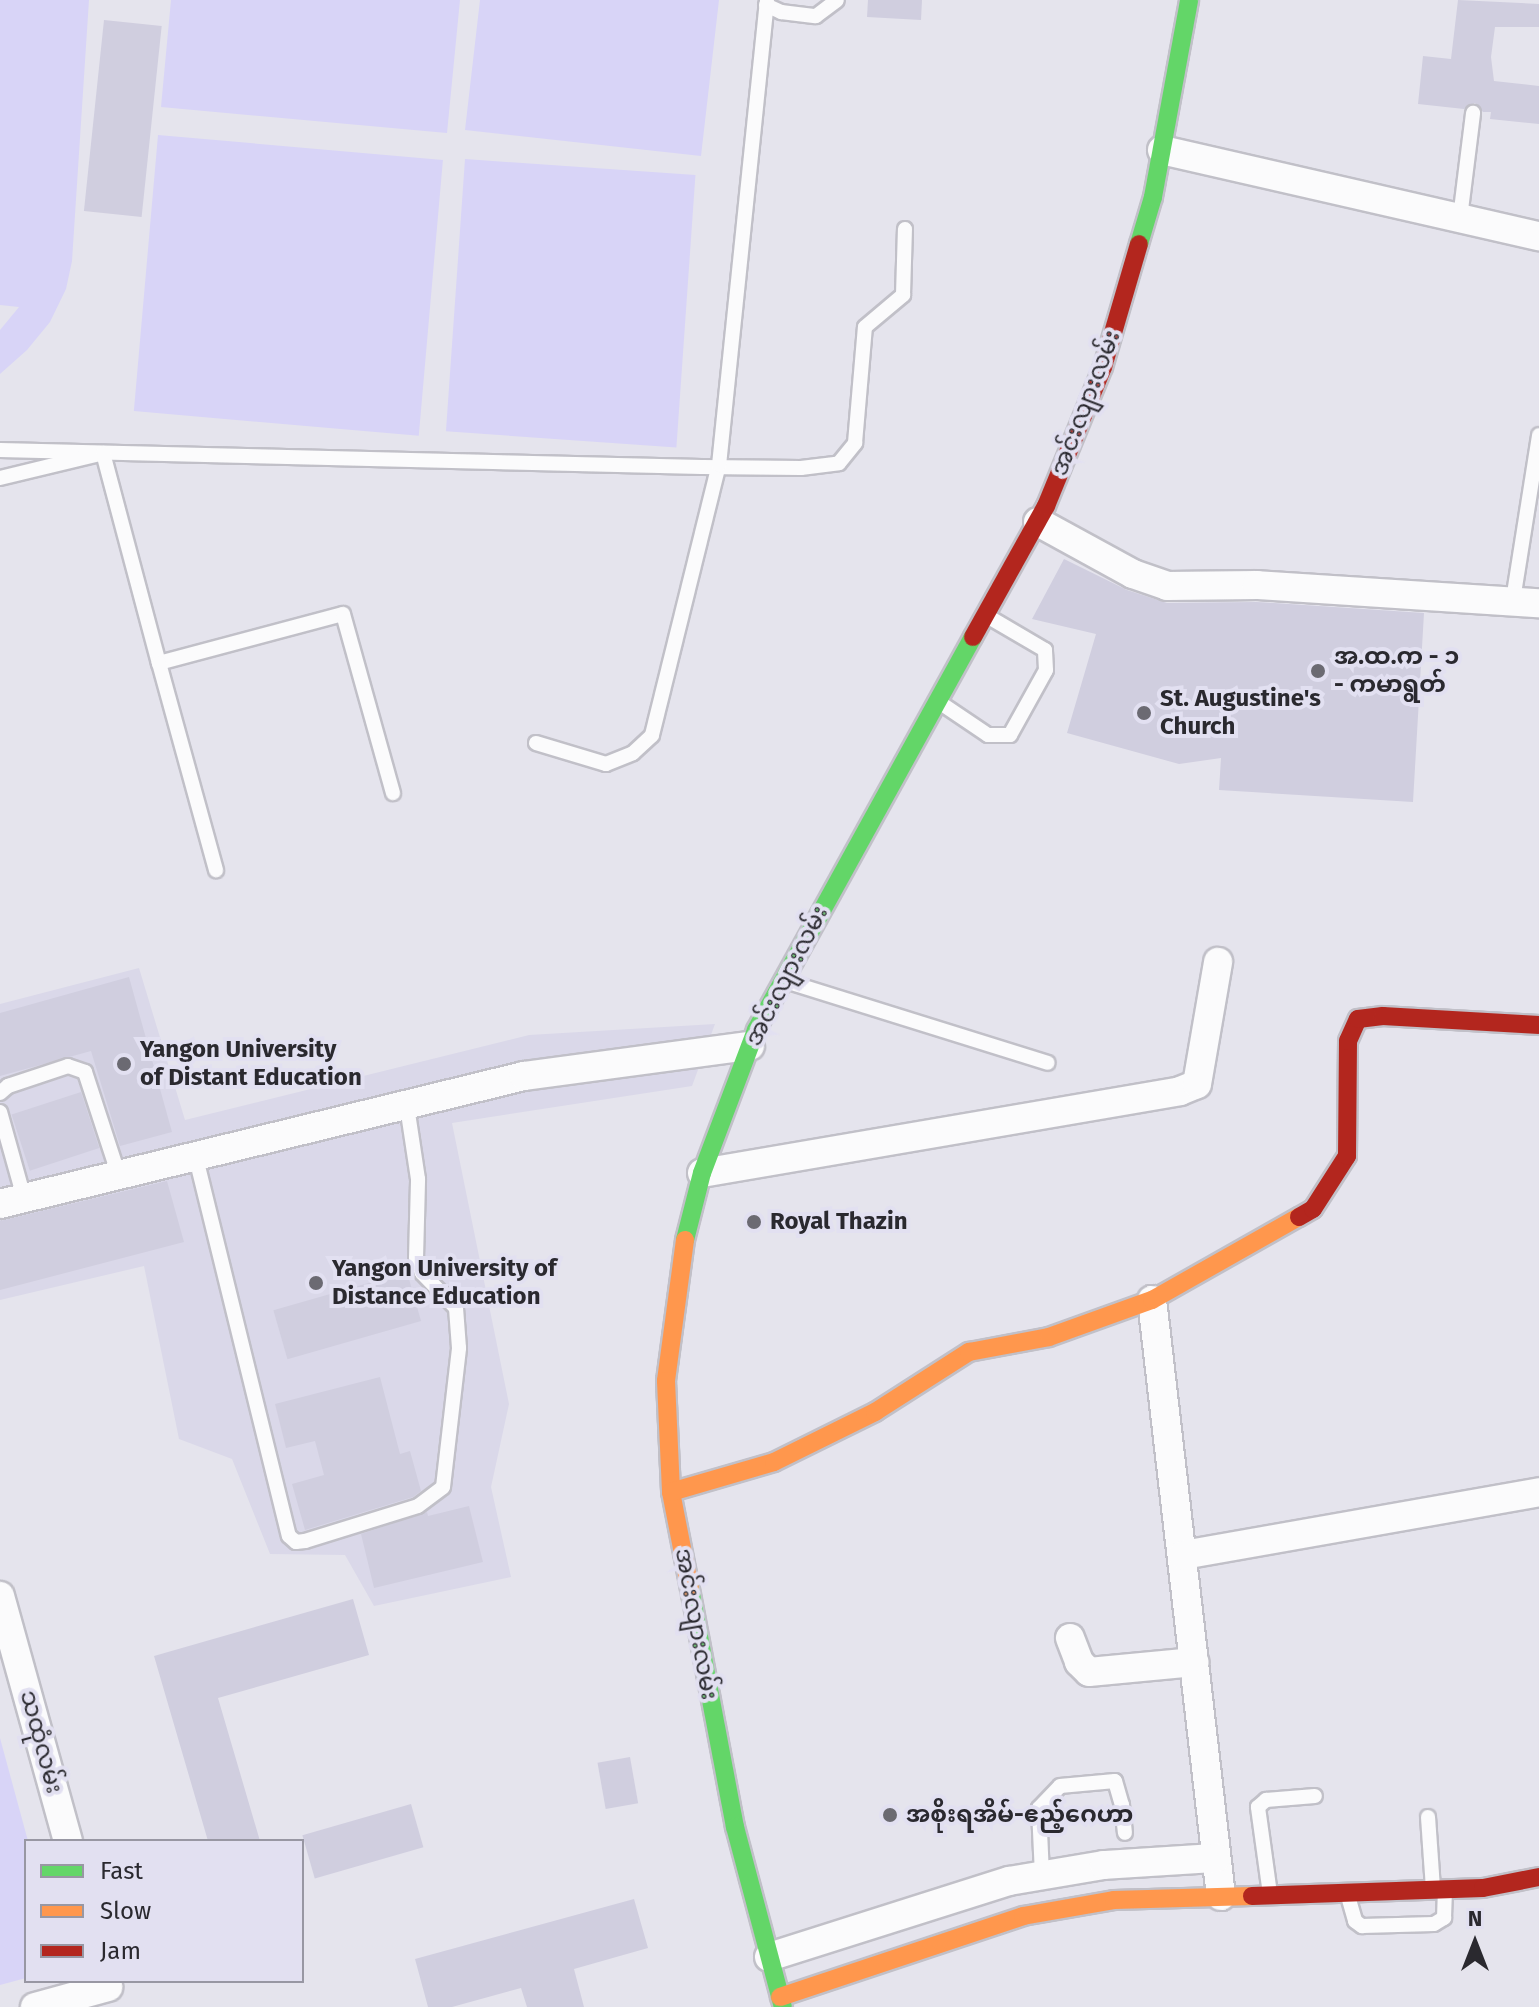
<!DOCTYPE html>
<html>
<head>
<meta charset="utf-8">
<style>
	body { margin:0 }
	#map { position:relative; width:1539px; height:2007px; overflow:hidden; background:#e5e4ed; font-family:"Fira Sans","Noto Sans Myanmar",sans-serif }
	div>[style] { position:absolute }
	[style*='--x'] { left:calc(var(--x)*1px); top:calc(var(--y)*1px); width:calc(var(--w)*1px); rotate:calc(var(--a)*1deg) }
	.built>* { inset:0; background:#dad8e9 }
	.green>* { inset:0; background:#d8d4f7; transform-origin:0 0 }
	.building>* { inset:0; background:#d0cedf; transform-origin:0 0 }
	.roads { filter:drop-shadow(2px 0 #c1c0c8) drop-shadow(-2px 0 #c1c0c8) drop-shadow(0 2px #c1c0c8) drop-shadow(0 -2px #c1c0c8) }
	.lane>* { height:14px; margin:-7px; padding:0 7px; transform-origin:7px; border-radius:7px; background:#fbfbfc }
	.street>* { height:28px; margin:-14px; padding:0 14px; transform-origin:14px; border-radius:14px; background:#fbfbfc }
	.fast>* { height:18px; margin:-9px; padding:0 9px; transform-origin:9px; border-radius:9px; background:#63d668 }
	.slow>* { height:18px; margin:-9px; padding:0 9px; transform-origin:9px; border-radius:9px; background:#ff974d }
	.jam>* { height:18px; margin:-9px; padding:0 9px; transform-origin:9px; border-radius:9px; background:#b3261e }
	.dots>* { width:22px; height:22px; translate:-50% -50%; box-sizing:border-box; border:4px solid #e2e0f1; border-radius:50% }
	span { translate:-50% -50%; white-space:nowrap; text-align:center; line-height:1.15; -webkit-text-stroke:8px #e2e0f1; paint-order:stroke }
	.street-label { font-size:24px; color:#2a292f }
	.poi-label { font-size:24px; color:#2a292f; font-weight:700 }
	.left { translate:0 -50%; text-align:left }
	.legend { position:absolute; left:24px; top:1839px; width:280px; height:144px; box-sizing:border-box; background:#e2e0f1; border:2px solid #9897a3; margin:0; padding:10px 14px; list-style:none; font-size:24px; color:#2a292f }
	.legend li { display:flex; align-items:center; gap:16px; height:40px }
	.legend b { width:40px; border:2px solid #9897a3 }
	.north { position:absolute; left:1435px; top:1903px; width:80px; height:80px; -webkit-text-stroke:6px #e2e0f1; paint-order:stroke; rotate:0deg; font-size:22px; font-weight:700; line-height:32px; text-align:center; color:#2a292f }
	.north::after { content:''; display:block; margin:auto; width:28px; height:36px; background:#2a292f; clip-path:polygon(50% 0,100% 100%,50% 72%,0 100%) }
</style>
</head>
<body>
<div id="map">
	<div class="built">
		<i style="clip-path:polygon(139px 968px,185px 1120px,529px 1035px,715px 1024px,692px 1086px,452px 1123px,509px 1404px,491px 1487px,511px 1577px,374px 1606px,345px 1555px,270px 1554px,232px 1459px,179px 1439px,144px 1266px,0 1300px,0 1004px)"></i>
	</div>
	<div class="green">
		<i style="clip-path:polygon(0 0,89px 0,72px 261px,66px 289px,50px 322px,27px 350px,0 374px,0 330px,19px 307px,0 305px)"></i>
		<i style="clip-path:polygon(171px 0,460px 0,447px 133px,161px 107px)"></i>
		<i style="clip-path:polygon(480px 0,719px 0,701px 156px,465px 130px)"></i>
		<i style="left:158px;top:135px;width:286px;height:277px;rotate:5deg"></i>
		<i style="left:465px;top:159px;width:231px;height:273px;rotate:4deg"></i>
		<i style="clip-path:polygon(0 1738px,28px 1841px,26px 1978px,0 1985px)"></i>
	</div>
	<div class="building">
		<i style="clip-path:polygon(868px 0,922px 0,921px 20px,867px 17px)"></i>
		<i style="clip-path:polygon(1458px 0,1539px 4px,1539px 27px,1495px 27px,1491px 57px,1494px 81px,1539px 86px,1539px 124px,1490px 119px,1491px 112px,1483px 112px,1475px 103px,1464px 109px,1418px 104px,1423px 56px,1451px 59px)"></i>
		<i style="left:104px;top:20px;width:58px;height:192px;rotate:6deg"></i>
		<i style="clip-path:polygon(1064px 559px,1127px 590px,1167px 603px,1257px 602px,1424px 613px,1413px 802px,1219px 790px,1221px 758px,1179px 764px,1067px 733px,1096px 634px,1032px 619px)"></i>
		<i style="clip-path:polygon(129px 977px,172px 1132px,120px 1146px,91px 1051px,0 1076px,0 1013px)"></i>
		<i style="left:81px;top:1092px;width:59px;height:73px;rotate:72deg"></i>
		<i style="clip-path:polygon(167px 1181px,184px 1242px,0 1290px,0 1221px)"></i>
		<i style="left:407px;top:1272px;width:51px;height:139px;rotate:74deg"></i>
		<i style="clip-path:polygon(380px 1377px,400px 1454px,410px 1451px,421px 1491px,413px 1497px,305px 1530px,292px 1484px,324px 1475px,315px 1441px,286px 1448px,275px 1404px)"></i>
		<i style="clip-path:polygon(469px 1506px,483px 1562px,374px 1588px,361px 1534px,427px 1512px,428px 1516px)"></i>
		<i style="clip-path:polygon(353px 1599px,369px 1655px,218px 1698px,260px 1841px,208px 1841px,154px 1656px)"></i>
		<i style="left:630px;top:1757px;width:47px;height:33px;rotate:80deg"></i>
		<i style="left:411px;top:1804px;width:45px;height:113px;rotate:74deg"></i>
		<i style="clip-path:polygon(634px 1899px,648px 1948px,574px 1969px,584px 2007px,527px 2007px,521px 1988px,452px 2007px,428px 2007px,415px 1959px)"></i>
	</div>
	<div class="roads">
		<div class="lane">
			<i style="--x:766;--y:5;--w:17;--a:25"></i>
			<i style="--x:781;--y:12;--w:35;--a:7"></i>
			<i style="--x:816;--y:16;--w:26;--a:-37"></i>
			<i style="--x:1460;--y:218;--w:106;--a:-82.9"></i>
			<i style="--x:0;--y:450;--w:702;--a:1.39"></i>
			<i style="--x:702;--y:467;--w:99;--a:0.6"></i>
			<i style="--x:801;--y:468;--w:38;--a:-7"></i>
			<i style="--x:839;--y:463;--w:26;--a:-51"></i>
			<i style="--x:855;--y:443;--w:116;--a:-85.1"></i>
			<i style="--x:865;--y:327;--w:50;--a:-40.1"></i>
			<i style="--x:903;--y:295;--w:66;--a:-88.3"></i>
			<i style="--x:0;--y:478;--w:106;--a:-13.6"></i>
			<i style="--x:103;--y:453;--w:217;--a:75.1"></i>
			<i style="--x:159;--y:663;--w:190;--a:-14.9"></i>
			<i style="--x:343;--y:614;--w:186;--a:74.4"></i>
			<i style="--x:1513;--y:600;--w:167;--a:-81"></i>
			<i style="--x:159;--y:663;--w:215;--a:74.6"></i>
			<i style="--x:939;--y:702;--w:59;--a:34"></i>
			<i style="--x:988;--y:735;--w:22;--a:0"></i>
			<i style="--x:1010;--y:735;--w:74;--a:-61"></i>
			<i style="--x:1046;--y:670;--w:20;--a:-93"></i>
			<i style="--x:1045;--y:650;--w:67;--a:-149.6"></i>
			<i style="--x:536;--y:743;--w:73;--a:16.7"></i>
			<i style="--x:606;--y:764;--w:29;--a:-22"></i>
			<i style="--x:633;--y:753;--w:26;--a:-43"></i>
			<i style="--x:652;--y:735;--w:278;--a:-76.1"></i>
			<i style="--x:719;--y:465;--w:467;--a:-84.1"></i>
			<i style="--x:785;--y:981;--w:275;--a:17.3"></i>
			<i style="--x:0;--y:1093;--w:11;--a:-41"></i>
			<i style="--x:8;--y:1086;--w:63;--a:-18.4"></i>
			<i style="--x:68;--y:1066;--w:18;--a:19"></i>
			<i style="--x:85;--y:1072;--w:109;--a:71.9"></i>
			<i style="--x:0;--y:1112;--w:89;--a:74.4"></i>
			<i style="--x:195;--y:1154;--w:393;--a:76.2"></i>
			<i style="--x:289;--y:1536;--w:9;--a:41"></i>
			<i style="--x:296;--y:1542;--w:9;--a:-6"></i>
			<i style="--x:305;--y:1541;--w:118;--a:-17.2"></i>
			<i style="--x:418;--y:1506;--w:31;--a:-37"></i>
			<i style="--x:443;--y:1487;--w:140;--a:-83.4"></i>
			<i style="--x:459;--y:1348;--w:40;--a:-94.3"></i>
			<i style="--x:456;--y:1308;--w:49;--a:-134.2"></i>
			<i style="--x:422;--y:1273;--w:16;--a:-112"></i>
			<i style="--x:416;--y:1258;--w:79;--a:-88.5"></i>
			<i style="--x:418;--y:1179;--w:74;--a:-98.6"></i>
			<i style="--x:1428;--y:1817;--w:72;--a:86"></i>
			<i style="--x:1042;--y:1875;--w:67;--a:-92.6"></i>
			<i style="--x:1039;--y:1808;--w:30;--a:-46"></i>
			<i style="--x:1060;--y:1786;--w:55;--a:-5.2"></i>
			<i style="--x:1115;--y:1781;--w:25;--a:74"></i>
			<i style="--x:1122;--y:1805;--w:28;--a:84"></i>
			<i style="--x:1270;--y:1894;--w:88;--a:-97.9"></i>
			<i style="--x:1258;--y:1807;--w:11;--a:-41"></i>
			<i style="--x:1266;--y:1800;--w:49;--a:-4.7"></i>
			<i style="--x:1348;--y:1896;--w:26;--a:74"></i>
			<i style="--x:1355;--y:1921;--w:9;--a:36"></i>
			<i style="--x:1362;--y:1926;--w:72;--a:-1.6"></i>
			<i style="--x:1434;--y:1924;--w:12;--a:-31"></i>
			<i style="--x:1444;--y:1918;--w:26;--a:-88"></i>
		</div>
		<div class="street">
			<i style="--x:1162;--y:150;--w:387;--a:12.9"></i>
			<i style="--x:1038;--y:522;--w:108;--a:28.7"></i>
			<i style="--x:1133;--y:574;--w:36;--a:19"></i>
			<i style="--x:1167;--y:586;--w:90;--a:-0.6"></i>
			<i style="--x:1257;--y:585;--w:283;--a:3.7"></i>
			<i style="--x:702;--y:1173;--w:485;--a:-9.7"></i>
			<i style="--x:1180;--y:1091;--w:18;--a:-22"></i>
			<i style="--x:1197;--y:1084;--w:124;--a:-80.2"></i>
			<i style="--x:0;--y:1204;--w:539;--a:-13.73"></i>
			<i style="--x:524;--y:1076;--w:228;--a:-7.6"></i>
			<i style="--x:1152;--y:1300;--w:600;--a:83.4"></i>
			<i style="--x:1183;--y:1555;--w:362;--a:-10"></i>
			<i style="--x:0;--y:1596;--w:254;--a:74.5"></i>
			<i style="--x:1070;--y:1638;--w:26;--a:69"></i>
			<i style="--x:1079;--y:1662;--w:14;--a:45"></i>
			<i style="--x:1089;--y:1672;--w:106;--a:-5.4"></i>
			<i style="--x:769;--y:1957;--w:252;--a:-17.6"></i>
			<i style="--x:1009;--y:1881;--w:96;--a:-9.6"></i>
			<i style="--x:1104;--y:1865;--w:112;--a:-3.6"></i>
			<i style="--x:35;--y:2007;--w:76;--a:-15.3"></i>
		</div>
		<div class="fast">
			<i style="--x:1139;--y:244;--w:49;--a:-73.4"></i>
			<i style="--x:1153;--y:197;--w:200;--a:-79.6"></i>
			<i style="--x:685;--y:1240;--w:69;--a:-75.8"></i>
			<i style="--x:702;--y:1173;--w:153;--a:-69.3"></i>
			<i style="--x:756;--y:1030;--w:449;--a:-61.1"></i>
			<i style="--x:690;--y:1589;--w:242;--a:79.3"></i>
			<i style="--x:735;--y:1827;--w:186;--a:75.1"></i>
		</div>
		<div class="slow">
			<i style="--x:685;--y:1240;--w:142;--a:97.7"></i>
			<i style="--x:666;--y:1381;--w:111;--a:87.4"></i>
			<i style="--x:671;--y:1492;--w:99;--a:78.9"></i>
			<i style="--x:671;--y:1492;--w:107;--a:-16.2"></i>
			<i style="--x:774;--y:1462;--w:113;--a:-26.3"></i>
			<i style="--x:875;--y:1412;--w:112;--a:-32.6"></i>
			<i style="--x:969;--y:1352;--w:81;--a:-10.6"></i>
			<i style="--x:1049;--y:1337;--w:109;--a:-19.8"></i>
			<i style="--x:1152;--y:1300;--w:169;--a:-29.5"></i>
			<i style="--x:780;--y:1997;--w:256;--a:-18.4"></i>
			<i style="--x:1023;--y:1916;--w:92;--a:-10"></i>
			<i style="--x:1114;--y:1900;--w:138;--a:-1.7"></i>
		</div>
		<div class="jam">
			<i style="--x:973;--y:637;--w:150;--a:-60.9"></i>
			<i style="--x:1046;--y:506;--w:150;--a:-67.7"></i>
			<i style="--x:1103;--y:367;--w:128;--a:-73.7"></i>
			<i style="--x:1299;--y:1217;--w:16;--a:-30"></i>
			<i style="--x:1313;--y:1209;--w:63;--a:-57.3"></i>
			<i style="--x:1347;--y:1156;--w:115;--a:-89.5"></i>
			<i style="--x:1348;--y:1041;--w:24;--a:-66"></i>
			<i style="--x:1358;--y:1019;--w:25;--a:-7"></i>
			<i style="--x:1383;--y:1016;--w:156;--a:3.3"></i>
			<i style="--x:1252;--y:1896;--w:231;--a:-2"></i>
			<i style="--x:1483;--y:1888;--w:57;--a:-11.1"></i>
		</div>
	</div>
	<div class="dots">
		<i style="left:1318px;top:671px;background:#6b6a72"></i>
		<i style="left:1144px;top:713px;background:#6b6a72"></i>
		<i style="left:124px;top:1064px;background:#6b6a72"></i>
		<i style="left:754px;top:1222px;background:#6b6a72"></i>
		<i style="left:316px;top:1283px;background:#6b6a72"></i>
		<i style="left:890px;top:1815px;background:#6b6a72"></i>
	</div>
	<div class="street-label">
		<span style="left:1086px;top:403px;rotate:-69deg">အင်းလျားလမ်း</span>
		<span style="left:787px;top:976px;rotate:-63deg">အင်းလျားလမ်း</span>
		<span style="left:696px;top:1624px;rotate:80deg">အင်းလျားလမ်း</span>
		<span style="left:41px;top:1742px;rotate:75deg">သထုံလမ်း</span>
	</div>
	<div class="poi-label">
		<span class="left" style="left:1334px;top:671px">အ.ထ.က - ၁<br>- ကမာရွတ်</span>
		<span class="left" style="left:1160px;top:713px">St. Augustine's<br>Church</span>
		<span class="left" style="left:140px;top:1064px">Yangon University<br>of Distant Education</span>
		<span class="left" style="left:770px;top:1222px">Royal Thazin</span>
		<span class="left" style="left:332px;top:1283px">Yangon University of<br>Distance Education</span>
		<span class="left" style="left:906px;top:1815px">အစိုးရအိမ်-ဧည့်ဂေဟာ</span>
	</div>
	<ul class="legend">
	<li><b style="height:10px;background:#63d668"></b>Fast</li>
	<li><b style="height:10px;background:#ff974d"></b>Slow</li>
	<li><b style="height:10px;background:#b3261e"></b>Jam</li>
	</ul>
	<div class="north">N</div>
</div>
</body>
</html>
